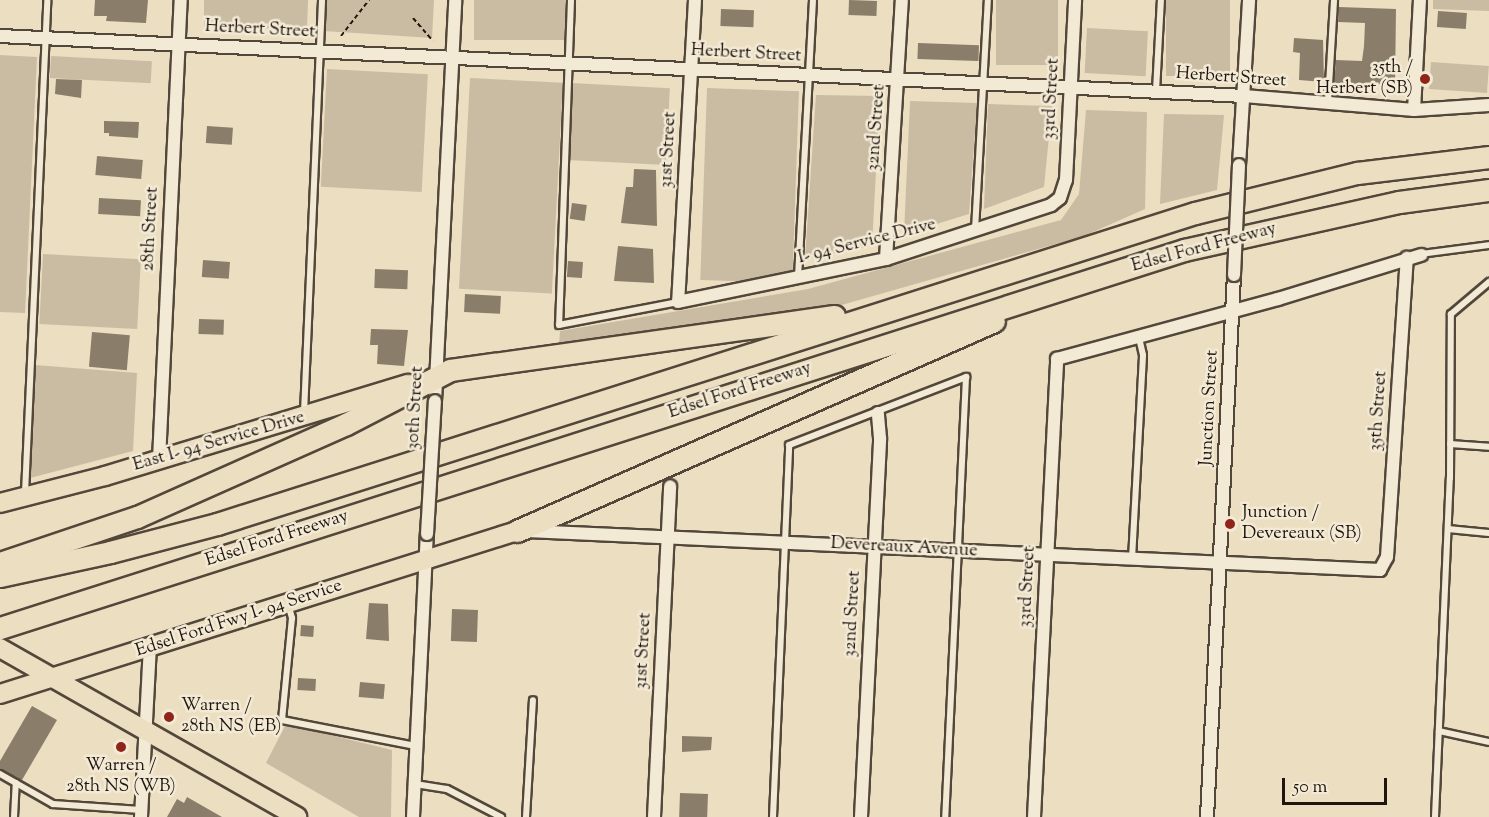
<!DOCTYPE html>
<html>
<head>
<meta charset="utf-8">
<style>
	body { margin:0 }
	#map { position:relative; width:1489px; height:817px; overflow:hidden; background:#ecdec0; font-family:"Sorts Mill Goudy",serif }
	div>[style] { position:absolute }
	[style*='--x'] { left:calc(var(--x)*1px); top:calc(var(--y)*1px); width:calc(var(--w)*1px); rotate:calc(var(--a)*1deg) }
	.green>* { inset:0; background:#c9bca2; transform-origin:0 0 }
	.building>* { inset:0; background:#8a7e6b; transform-origin:0 0 }
	.path>* { height:2px; margin-top:-1px; transform-origin:0; background:repeating-linear-gradient(90deg,#1f150e 0 4.5px,transparent 0 7.5px) }
	.roads { filter:drop-shadow(2px 0 #52473a) drop-shadow(-2px 0 #52473a) drop-shadow(0 2px #52473a) drop-shadow(0 -2px #52473a) }
	.lane>* { height:6px; margin:-3px; padding:0 3px; transform-origin:3px; border-radius:3px; background:#f3ead6 }
	.street>* { height:12px; margin:-6px; padding:0 6px; transform-origin:6px; border-radius:6px; background:#f3ead6 }
	.primary>* { height:18px; margin:-9px; padding:0 9px; transform-origin:9px; border-radius:9px; background:#ecdec0 }
	.highway>* { height:21px; margin:-10.5px; padding:0 10.5px; transform-origin:10.5px; border-radius:10.5px; background:#ecdec0 }
	.bridges { filter:drop-shadow(2px 0 #52473a) drop-shadow(-2px 0 #52473a) drop-shadow(0 2px #52473a) drop-shadow(0 -2px #52473a) }
	.street-bridge>* { height:12px; margin:-6px; padding:0 6px; transform-origin:6px; border-radius:6px; background:#f3ead6 }
	.dots>* { width:16px; height:16px; translate:-50% -50%; box-sizing:border-box; border:3px solid #f3ead6; border-radius:50% }
	span { translate:-50% -50%; white-space:nowrap; text-align:center; line-height:1.15; -webkit-text-stroke:5px #f3ead6; paint-order:stroke }
	.street-label { font-size:18px; color:#1f150e }
	.poi-label { font-size:18px; color:#1f150e }
	.right { translate:-100% -50%; text-align:right }
	.left { translate:0 -50%; text-align:left }
	.scale { position:absolute; left:1282px; top:778px; width:105px; height:27px; box-sizing:border-box; border:3px solid #1f150e; border-top:0; padding-left:8px; font-size:18px; line-height:21px; white-space:nowrap; color:#1f150e; -webkit-text-stroke:4px #f3ead6; paint-order:stroke }
</style>
</head>
<body>
<div id="map">
	<div class="green">
		<i style="clip-path:polygon(204px 0,308px 0,307px 30px,204px 26px)"></i>
		<i style="clip-path:polygon(326px 0,434px 0,432px 38px,324px 31px)"></i>
		<i style="left:474px;top:0;width:91px;height:40px"></i>
		<i style="left:996px;top:0;width:62px;height:65px"></i>
		<i style="left:1166px;top:0;width:64px;height:76px"></i>
		<i style="clip-path:polygon(1433px 0,1489px 0,1489px 11px,1433px 9px)"></i>
		<i style="left:1087px;top:28px;width:61px;height:45px;rotate:3deg"></i>
		<i style="clip-path:polygon(0 55px,37px 57px,25px 313px,0 312px)"></i>
		<i style="left:51px;top:56px;width:101px;height:22px;rotate:3deg"></i>
		<i style="left:1431px;top:62px;width:58px;height:27px;rotate:4deg"></i>
		<i style="left:327px;top:69px;width:101px;height:118px;rotate:3deg"></i>
		<i style="left:470px;top:78px;width:93px;height:211px;rotate:3deg"></i>
		<i style="left:572px;top:83px;width:98px;height:77px;rotate:3deg"></i>
		<i style="left:707px;top:88px;width:92px;height:192px;rotate:2deg"></i>
		<i style="clip-path:polygon(816px 95px,880px 96px,872px 246px,805px 259px)"></i>
		<i style="clip-path:polygon(910px 101px,977px 103px,969px 214px,904px 234px)"></i>
		<i style="clip-path:polygon(988px 104px,1052px 106px,1044px 187px,984px 209px)"></i>
		<i style="clip-path:polygon(1086px 110px,1147px 112px,1145px 209px,1084px 236px,831px 308px,559px 345px,560px 331px,808px 289px,1061px 220px,1079px 194px)"></i>
		<i style="clip-path:polygon(1164px 114px,1224px 115px,1217px 190px,1160px 204px)"></i>
		<i style="left:43px;top:254px;width:98px;height:70px;rotate:3deg"></i>
		<i style="clip-path:polygon(35px 365px,137px 373px,133px 451px,30px 478px)"></i>
		<i style="clip-path:polygon(286px 724px,392px 750px,391px 817px,359px 817px,266px 763px)"></i>
	</div>
	<div class="building">
		<i style="clip-path:polygon(95px 0,148px 0,146px 23px,106px 21px,107px 16px,94px 16px)"></i>
		<i style="left:849px;top:0;width:28px;height:15px;rotate:2deg"></i>
		<i style="clip-path:polygon(1339px 7px,1396px 9px,1395px 85px,1334px 83px,1336px 60px,1362px 61px,1364px 46px,1365px 23px,1338px 22px)"></i>
		<i style="left:721px;top:9px;width:33px;height:17px;rotate:2deg"></i>
		<i style="left:1438px;top:11px;width:29px;height:16px;rotate:4deg"></i>
		<i style="clip-path:polygon(1294px 38px,1323px 40px,1324px 82px,1299px 80px,1300px 53px,1293px 52px)"></i>
		<i style="left:918px;top:43px;width:61px;height:16px;rotate:2deg"></i>
		<i style="clip-path:polygon(56px 79px,82px 80px,81px 98px,55px 94px)"></i>
		<i style="clip-path:polygon(104px 121px,139px 122px,138px 138px,109px 136px,109px 133px,104px 133px)"></i>
		<i style="left:207px;top:126px;width:26px;height:17px;rotate:4deg"></i>
		<i style="left:97px;top:156px;width:46px;height:19px;rotate:5deg"></i>
		<i style="clip-path:polygon(634px 169px,656px 170px,657px 226px,621px 223px,626px 187px,633px 187px)"></i>
		<i style="left:99px;top:198px;width:42px;height:16px;rotate:3deg"></i>
		<i style="left:572px;top:203px;width:15px;height:16px;rotate:8deg"></i>
		<i style="clip-path:polygon(618px 246px,653px 249px,654px 283px,614px 281px)"></i>
		<i style="left:203px;top:260px;width:27px;height:17px;rotate:4deg"></i>
		<i style="left:568px;top:261px;width:15px;height:16px;rotate:4deg"></i>
		<i style="left:375px;top:269px;width:33px;height:19px;rotate:2deg"></i>
		<i style="left:465px;top:294px;width:36px;height:18px;rotate:3deg"></i>
		<i style="left:199px;top:319px;width:25px;height:15px;rotate:2deg"></i>
		<i style="clip-path:polygon(371px 329px,408px 330px,404px 366px,377px 364px,378px 345px,370px 345px)"></i>
		<i style="left:92px;top:332px;width:38px;height:35px;rotate:5deg"></i>
		<i style="clip-path:polygon(369px 603px,388px 604px,389px 641px,366px 639px)"></i>
		<i style="left:452px;top:609px;width:26px;height:32px;rotate:2deg"></i>
		<i style="left:301px;top:625px;width:13px;height:11px;rotate:4deg"></i>
		<i style="left:298px;top:678px;width:18px;height:12px;rotate:3deg"></i>
		<i style="left:360px;top:682px;width:25px;height:15px;rotate:5deg"></i>
		<i style="clip-path:polygon(32px 706px,57px 720px,22px 780px,0 769px,0 761px)"></i>
		<i style="clip-path:polygon(682px 736px,712px 737px,711px 750px,682px 752px)"></i>
		<i style="left:680px;top:793px;width:28px;height:24px;rotate:2deg"></i>
		<i style="clip-path:polygon(187px 797px,222px 817px,167px 817px,177px 799px,184px 803px)"></i>
	</div>
	<div class="path">
		<i style="--x:413;--y:18;--w:30;--a:49"></i>
		<i style="--x:341;--y:36;--w:46;--a:-52.1"></i>
	</div>
	<div class="roads">
		<div class="lane">
			<i style="--x:571;--y:0;--w:325;--a:92.1"></i>
			<i style="--x:559;--y:325;--w:121;--a:-10.9"></i>
			<i style="--x:1156;--y:91;--w:91;--a:-86.9"></i>
			<i style="--x:1328;--y:102;--w:102;--a:-86.6"></i>
			<i style="--x:975;--y:230;--w:230;--a:-86.8"></i>
			<i style="--x:1421;--y:254;--w:69;--a:-7.5"></i>
			<i style="--x:798;--y:277;--w:277;--a:-86.9"></i>
			<i style="--x:304;--y:413;--w:413;--a:-87.5"></i>
			<i style="--x:1450;--y:444;--w:39;--a:4"></i>
			<i style="--x:25;--y:493;--w:493;--a:-87.4"></i>
			<i style="--x:1448;--y:529;--w:41;--a:5.6"></i>
			<i style="--x:1132;--y:559;--w:204;--a:-86.9"></i>
			<i style="--x:1143;--y:355;--w:17;--a:-103"></i>
			<i style="--x:288;--y:604;--w:15;--a:74"></i>
			<i style="--x:292;--y:618;--w:102;--a:95.6"></i>
			<i style="--x:282;--y:720;--w:136;--a:11"></i>
			<i style="--x:1439;--y:731;--w:51;--a:12.4"></i>
			<i style="--x:0;--y:774;--w:61;--a:29.5"></i>
			<i style="--x:53;--y:804;--w:88;--a:3.9"></i>
			<i style="--x:415;--y:784;--w:32;--a:9"></i>
			<i style="--x:447;--y:789;--w:61;--a:27.4"></i>
			<i style="--x:14;--y:817;--w:34;--a:-87"></i>
			<i style="--x:526;--y:817;--w:117;--a:-86.6"></i>
			<i style="--x:773;--y:817;--w:372;--a:-87.5"></i>
			<i style="--x:789;--y:445;--w:190;--a:-21"></i>
			<i style="--x:966;--y:377;--w:441;--a:92.7"></i>
			<i style="--x:1435;--y:817;--w:339;--a:-87.5"></i>
			<i style="--x:1450;--y:478;--w:164;--a:-89.7"></i>
			<i style="--x:1451;--y:314;--w:50;--a:-40.1"></i>
		</div>
		<div class="street">
			<i style="--x:695;--y:0;--w:302;--a:93.2"></i>
			<i style="--x:678;--y:302;--w:212;--a:-11.7"></i>
			<i style="--x:886;--y:259;--w:174;--a:-18.1"></i>
			<i style="--x:1051;--y:205;--w:11;--a:-38"></i>
			<i style="--x:1060;--y:198;--w:19;--a:-72"></i>
			<i style="--x:1066;--y:180;--w:180;--a:-87.1"></i>
			<i style="--x:0;--y:36;--w:1245;--a:2.76"></i>
			<i style="--x:1244;--y:96;--w:171;--a:4.7"></i>
			<i style="--x:1414;--y:110;--w:75;--a:-3.8"></i>
			<i style="--x:1414;--y:110;--w:110;--a:-86.9"></i>
			<i style="--x:1239;--y:165;--w:165;--a:-86.5"></i>
			<i style="--x:886;--y:259;--w:259;--a:-86.5"></i>
			<i style="--x:435;--y:401;--w:401;--a:-87.1"></i>
			<i style="--x:159;--y:460;--w:461;--a:-87.3"></i>
			<i style="--x:527;--y:531;--w:854;--a:2.62"></i>
			<i style="--x:1380;--y:570;--w:15;--a:-62"></i>
			<i style="--x:1387;--y:557;--w:300;--a:-86.2"></i>
			<i style="--x:141;--y:817;--w:169;--a:-87"></i>
			<i style="--x:413;--y:817;--w:283;--a:-87.2"></i>
			<i style="--x:654;--y:817;--w:331;--a:-87.2"></i>
			<i style="--x:861;--y:817;--w:379;--a:-87.1"></i>
			<i style="--x:880;--y:438;--w:25;--a:-95"></i>
			<i style="--x:1034;--y:817;--w:459;--a:-87.1"></i>
			<i style="--x:1057;--y:359;--w:229;--a:-15.2"></i>
			<i style="--x:1278;--y:299;--w:150;--a:-17.1"></i>
			<i style="--x:1207;--y:817;--w:543;--a:-87.15"></i>
		</div>
		<div class="primary">
			<i style="--x:0;--y:503;--w:108;--a:-14.4"></i>
			<i style="--x:105;--y:476;--w:317;--a:-16.9"></i>
			<i style="--x:0;--y:648;--w:342;--a:29.6"></i>
			<i style="--x:0;--y:694;--w:542;--a:-17.5"></i>
		</div>
		<div class="highway">
			<i style="--x:517;--y:531;--w:521;--a:-23.76"></i>
			<i style="--x:0;--y:563;--w:145;--a:-18.6"></i>
			<i style="--x:137;--y:517;--w:229;--a:-24"></i>
			<i style="--x:346;--y:424;--w:117;--a:-27.4"></i>
			<i style="--x:450;--y:370;--w:388;--a:-8"></i>
			<i style="--x:0;--y:576;--w:113;--a:-12.3"></i>
			<i style="--x:110;--y:552;--w:111;--a:-14.7"></i>
			<i style="--x:217;--y:524;--w:1026;--a:-17.64"></i>
			<i style="--x:1195;--y:213;--w:167;--a:-13.9"></i>
			<i style="--x:1357;--y:173;--w:133;--a:-6.9"></i>
			<i style="--x:0;--y:628;--w:1243;--a:-17.71"></i>
			<i style="--x:1184;--y:250;--w:220;--a:-12.6"></i>
			<i style="--x:1399;--y:202;--w:91;--a:-7.6"></i>
		</div>
	</div>
	<div class="bridges">
		<div class="street-bridge">
			<i style="--x:1234;--y:275;--w:110;--a:-87.4"></i>
			<i style="--x:427;--y:534;--w:133;--a:-86.6"></i>
		</div>
	</div>
	<div class="dots">
		<i style="left:1425px;top:79px;background:#8f2418"></i>
		<i style="left:1230px;top:524px;background:#8f2418"></i>
		<i style="left:169px;top:717px;background:#8f2418"></i>
		<i style="left:121px;top:747px;background:#8f2418"></i>
	</div>
	<div class="street-label">
		<span style="left:260px;top:30px;rotate:3deg">Herbert Street</span>
		<span style="left:746px;top:54px;rotate:3deg">Herbert Street</span>
		<span style="left:1231px;top:78px;rotate:4deg">Herbert Street</span>
		<span style="left:1052px;top:99px;rotate:-87deg">33rd Street</span>
		<span style="left:877px;top:128px;rotate:-86deg">32nd Street</span>
		<span style="left:669px;top:150px;rotate:-87deg">31st Street</span>
		<span style="left:151px;top:229px;rotate:-87deg">28th Street</span>
		<span style="left:867px;top:242px;rotate:-14deg">I- 94 Service Drive</span>
		<span style="left:1204px;top:248px;rotate:-15deg">Edsel Ford Freeway</span>
		<span style="left:740px;top:391px;rotate:-18deg">Edsel Ford Freeway</span>
		<span style="left:416px;top:408px;rotate:-87deg">30th Street</span>
		<span style="left:1210px;top:408px;rotate:-87deg">Junction Street</span>
		<span style="left:1379px;top:411px;rotate:-86deg">35th Street</span>
		<span style="left:219px;top:442px;rotate:-16deg">East I- 94 Service Drive</span>
		<span style="left:277px;top:539px;rotate:-18deg">Edsel Ford Freeway</span>
		<span style="left:904px;top:548px;rotate:3deg">Devereaux Avenue</span>
		<span style="left:1028px;top:587px;rotate:-87deg">33rd Street</span>
		<span style="left:853px;top:614px;rotate:-87deg">32nd Street</span>
		<span style="left:239px;top:619px;rotate:-18deg">Edsel Ford Fwy I- 94 Service</span>
		<span style="left:644px;top:651px;rotate:-87deg">31st Street</span>
	</div>
	<div class="poi-label">
		<span class="right" style="left:1413px;top:79px">35th /<br>Herbert (SB)</span>
		<span class="left" style="left:1242px;top:524px">Junction /<br>Devereaux (SB)</span>
		<span class="left" style="left:181px;top:717px">Warren /<br>28th NS (EB)</span>
		<span style="left:121px;top:777px">Warren /<br>28th NS (WB)</span>
	</div>
	<div class="scale">50 m</div>
</div>
</body>
</html>
